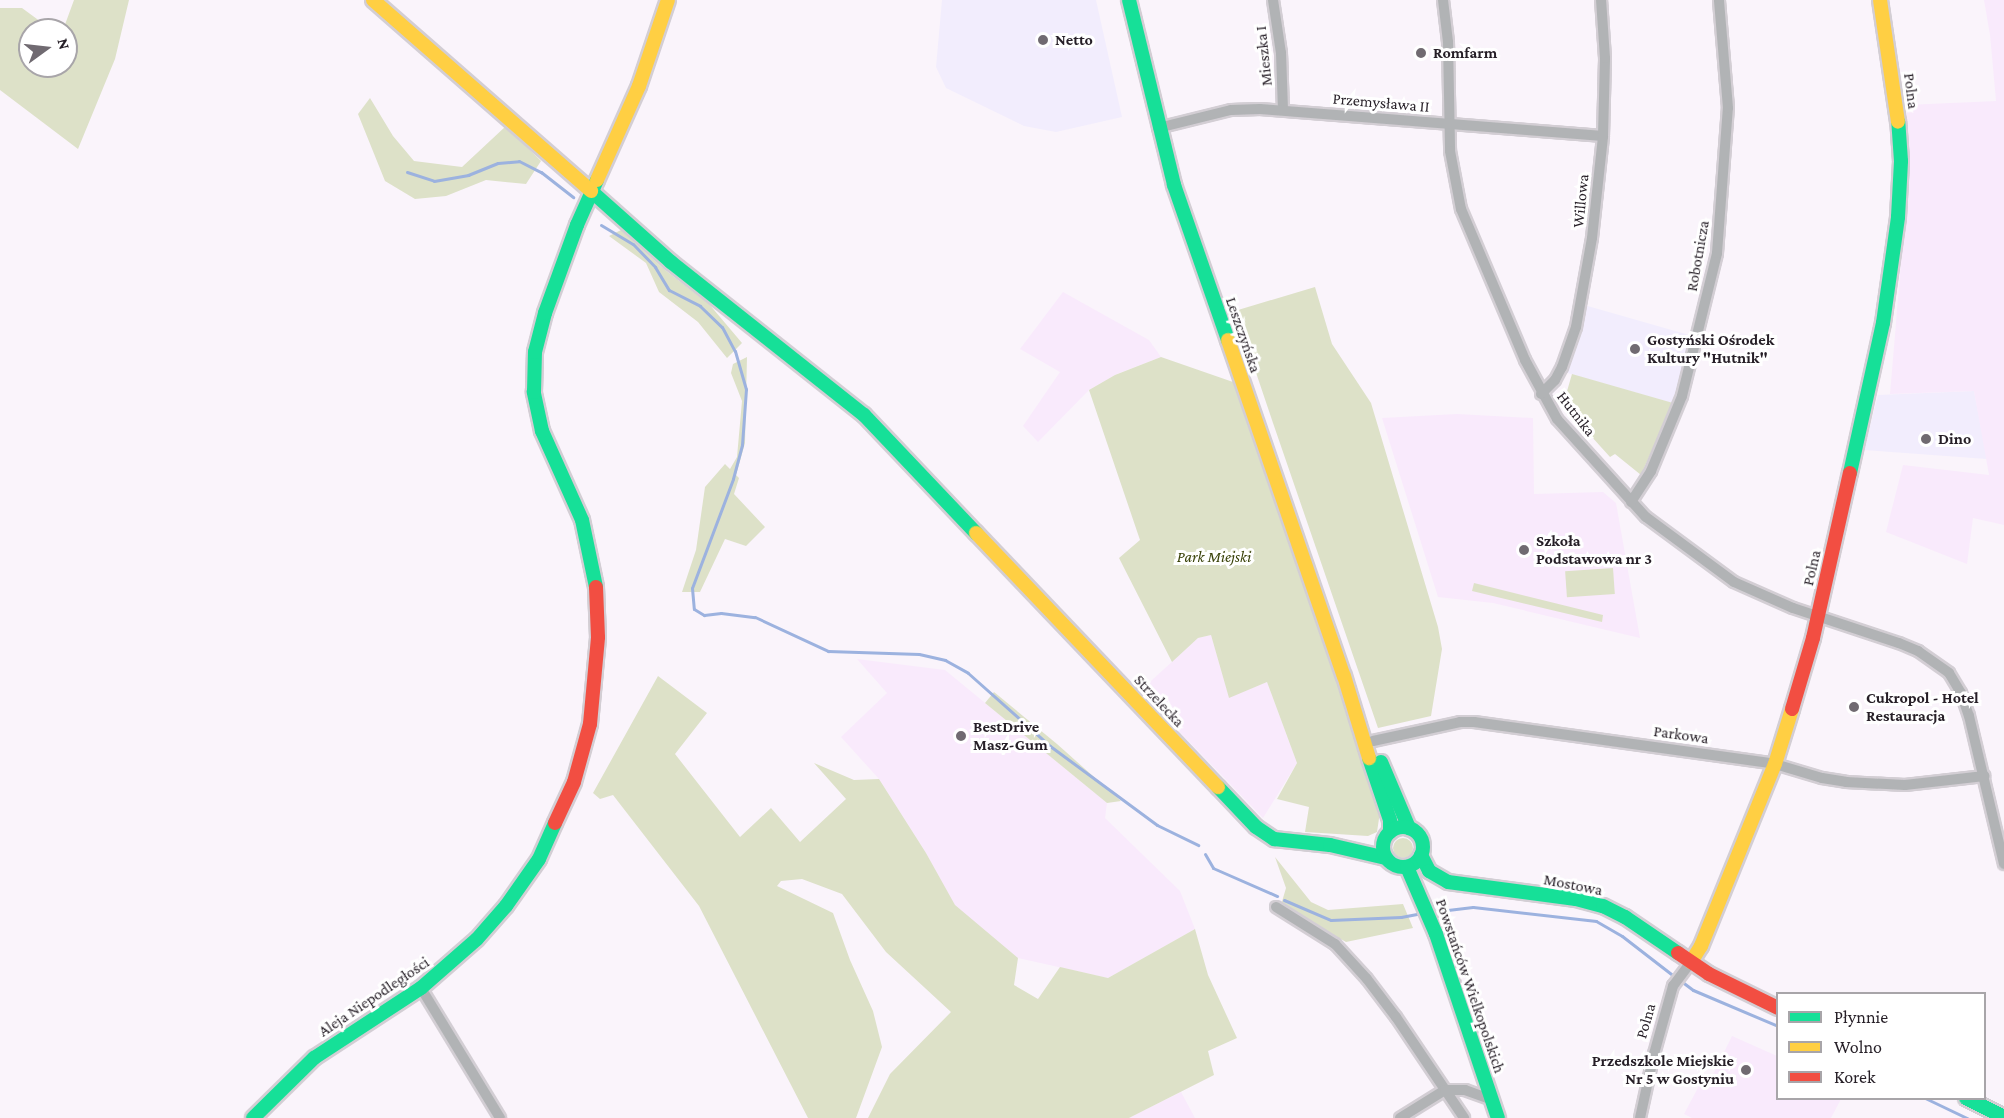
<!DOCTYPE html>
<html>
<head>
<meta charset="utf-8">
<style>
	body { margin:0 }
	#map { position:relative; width:2004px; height:1118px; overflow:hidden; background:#faf4fb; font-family:"Crimson Pro",serif }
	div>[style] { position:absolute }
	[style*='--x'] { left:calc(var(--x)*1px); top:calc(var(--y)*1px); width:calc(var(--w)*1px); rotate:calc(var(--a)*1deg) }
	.commercial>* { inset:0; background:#f2edfd; transform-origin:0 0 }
	.built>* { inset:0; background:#f9eafc }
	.green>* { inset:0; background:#dde1c8; transform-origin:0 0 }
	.round { border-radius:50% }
	.stream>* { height:3px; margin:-1.5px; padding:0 1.5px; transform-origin:1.5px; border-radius:1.5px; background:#9cb2df }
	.roads { filter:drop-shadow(2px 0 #d3ced4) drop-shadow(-2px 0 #d3ced4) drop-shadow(0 2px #d3ced4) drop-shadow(0 -2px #d3ced4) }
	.street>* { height:10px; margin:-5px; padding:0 5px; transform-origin:5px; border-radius:5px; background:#b1b3b5 }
	.fast>* { height:14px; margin:-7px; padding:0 7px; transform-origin:7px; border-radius:7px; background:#16e098 }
	.fast>.ring { margin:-7px; padding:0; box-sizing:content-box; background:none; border:14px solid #16e098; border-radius:50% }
	.slow>* { height:14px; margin:-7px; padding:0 7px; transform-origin:7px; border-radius:7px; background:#ffcf43 }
	.jam>* { height:14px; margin:-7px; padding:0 7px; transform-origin:7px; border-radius:7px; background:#f24e42 }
	.dots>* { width:16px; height:16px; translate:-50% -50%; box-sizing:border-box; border:3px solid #fff; border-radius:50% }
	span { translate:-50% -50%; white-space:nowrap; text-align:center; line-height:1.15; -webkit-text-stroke:6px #fff; paint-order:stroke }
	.poi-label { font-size:16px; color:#261f27; font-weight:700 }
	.left { translate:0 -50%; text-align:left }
	.right { translate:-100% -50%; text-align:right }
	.street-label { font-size:16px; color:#261f27 }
	.park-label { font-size:16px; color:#384107; font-style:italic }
	.legend { position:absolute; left:1776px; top:992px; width:210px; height:108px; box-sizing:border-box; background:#fff; border:2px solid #a8a5a9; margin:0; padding:8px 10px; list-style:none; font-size:18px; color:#261f27 }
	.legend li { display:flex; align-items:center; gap:12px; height:30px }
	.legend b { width:30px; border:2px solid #a8a5a9 }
	.north { position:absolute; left:18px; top:18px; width:60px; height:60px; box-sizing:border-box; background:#fff; border:2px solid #a8a5a9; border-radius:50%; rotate:75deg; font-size:16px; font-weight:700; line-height:24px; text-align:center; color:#261f27 }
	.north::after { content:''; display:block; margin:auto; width:21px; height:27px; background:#706a71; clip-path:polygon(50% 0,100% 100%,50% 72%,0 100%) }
</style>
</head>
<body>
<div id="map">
	<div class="commercial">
		<i style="clip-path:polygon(942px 0,1096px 0,1122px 117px,1056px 132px,1024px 126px,946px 88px,936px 67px)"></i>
		<i style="left:1584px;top:305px;width:112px;height:70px;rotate:16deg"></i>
		<i style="clip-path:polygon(1974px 391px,1987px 459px,1864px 450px,1878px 395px)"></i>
	</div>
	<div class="built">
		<i style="clip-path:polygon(1984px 0,2004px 0,2004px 525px,1973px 518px,1967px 564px,1886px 532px,1903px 465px,1989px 475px,1974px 391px,1890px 394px,1902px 251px,1907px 105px,1996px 101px,1990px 35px)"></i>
		<i style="clip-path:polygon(1063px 292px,1149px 340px,1161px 357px,1117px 374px,1089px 390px,1038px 442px,1023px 426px,1060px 372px,1020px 349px)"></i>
		<i style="clip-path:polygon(1457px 414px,1533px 418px,1534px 494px,1603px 492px,1616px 503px,1640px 638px,1493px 603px,1438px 597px,1382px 418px)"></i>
		<i style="clip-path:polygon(1211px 635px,1229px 697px,1267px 682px,1297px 763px,1263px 818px,1140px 691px,1198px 638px)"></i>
		<i style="clip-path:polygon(857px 659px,945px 670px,1107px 803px,1105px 818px,1180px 891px,1195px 929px,1108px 978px,1018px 958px,955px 906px,926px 853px,879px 779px,841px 737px,887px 693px)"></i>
		<i style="clip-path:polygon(1732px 1036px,1777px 1056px,1778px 1098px,1841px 1099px,1831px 1118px,1692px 1118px,1684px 1114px,1700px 1084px,1707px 1087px)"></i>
		<i style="clip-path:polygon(1181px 1092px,1195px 1118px,1129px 1118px)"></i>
	</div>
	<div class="green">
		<i style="clip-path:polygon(74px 0,129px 0,115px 59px,78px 149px,0 90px,0 8px,22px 8px,52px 30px,30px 30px,30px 66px,66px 66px,66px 30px,63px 30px)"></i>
		<i style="clip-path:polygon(370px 98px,393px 136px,414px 161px,462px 167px,506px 126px,541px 161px,526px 184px,486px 180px,446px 196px,415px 199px,385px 181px,358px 114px)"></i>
		<i style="clip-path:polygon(621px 230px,665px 270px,709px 304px,742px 343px,727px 358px,698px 322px,659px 292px,646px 263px,609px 236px)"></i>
		<i style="clip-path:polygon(1315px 287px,1332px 344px,1371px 403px,1438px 627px,1442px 649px,1431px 716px,1378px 728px,1273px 423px,1247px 346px,1238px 310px)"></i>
		<i style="clip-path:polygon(747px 357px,745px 443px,736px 475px,739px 478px,734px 494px,765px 527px,746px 546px,725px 539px,700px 592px,682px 592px,696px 550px,705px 487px,725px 464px,730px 469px,737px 457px,742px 401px,731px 373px,733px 364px)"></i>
		<i style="clip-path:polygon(1161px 357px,1233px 382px,1339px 678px,1380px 812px,1377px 832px,1368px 836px,1305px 832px,1309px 807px,1277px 799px,1297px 763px,1267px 682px,1229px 698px,1211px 635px,1198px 638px,1172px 662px,1119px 558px,1140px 540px,1089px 390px,1115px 375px)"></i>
		<i style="clip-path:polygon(1572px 374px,1673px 403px,1641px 475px,1615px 454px,1610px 457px,1563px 405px)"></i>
		<i style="left:1613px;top:568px;width:26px;height:48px;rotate:86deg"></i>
		<i style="clip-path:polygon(1474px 583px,1603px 615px,1602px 622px,1472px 591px)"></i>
		<i style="clip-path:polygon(658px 676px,707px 713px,675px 754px,740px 837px,771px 808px,800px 842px,846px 799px,814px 763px,854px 780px,879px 779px,926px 853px,955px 905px,1018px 958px,1014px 985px,1038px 999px,1060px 967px,1108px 978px,1195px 929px,1208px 975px,1237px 1038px,1208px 1051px,1214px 1075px,1129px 1118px,868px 1118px,890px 1074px,951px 1012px,886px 952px,842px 894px,802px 879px,781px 881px,777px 886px,833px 913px,850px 960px,873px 1011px,882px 1047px,856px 1118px,808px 1118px,699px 906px,613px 795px,600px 799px,593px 793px)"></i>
		<i style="clip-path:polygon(994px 692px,1057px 744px,1121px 801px,1107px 803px,985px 703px)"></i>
		<i class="round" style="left:1393px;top:838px;width:20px;height:20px"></i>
		<i style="clip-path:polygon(1275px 857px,1311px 902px,1328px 910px,1403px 904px,1413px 928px,1346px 942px,1281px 905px,1286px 888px)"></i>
	</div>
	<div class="stream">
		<i style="--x:407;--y:172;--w:28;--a:18"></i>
		<i style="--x:434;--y:181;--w:35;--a:-10"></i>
		<i style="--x:468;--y:175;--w:32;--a:-22"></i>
		<i style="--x:498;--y:163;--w:21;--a:-5"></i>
		<i style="--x:519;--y:161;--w:25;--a:27"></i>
		<i style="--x:541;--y:172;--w:41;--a:38"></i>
		<i style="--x:601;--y:225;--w:37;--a:31"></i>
		<i style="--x:633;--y:244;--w:32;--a:46"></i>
		<i style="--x:655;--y:267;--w:27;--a:59"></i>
		<i style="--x:669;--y:290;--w:35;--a:27"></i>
		<i style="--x:700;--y:306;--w:30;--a:44"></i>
		<i style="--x:722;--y:327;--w:27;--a:62"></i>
		<i style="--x:735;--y:351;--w:40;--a:74"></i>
		<i style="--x:746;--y:389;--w:56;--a:94.1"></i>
		<i style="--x:742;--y:445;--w:35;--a:105"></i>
		<i style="--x:733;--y:479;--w:116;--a:110.6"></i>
		<i style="--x:692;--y:588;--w:21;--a:85"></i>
		<i style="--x:694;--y:609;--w:12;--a:31"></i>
		<i style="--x:704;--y:615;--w:17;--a:-7"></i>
		<i style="--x:721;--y:613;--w:34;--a:7"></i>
		<i style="--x:755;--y:617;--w:81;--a:25"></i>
		<i style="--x:828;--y:651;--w:91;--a:1.9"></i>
		<i style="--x:919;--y:654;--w:27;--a:13"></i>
		<i style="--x:945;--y:660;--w:26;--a:29"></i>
		<i style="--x:968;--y:673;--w:110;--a:41.7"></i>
		<i style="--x:1050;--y:746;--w:133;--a:36.4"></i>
		<i style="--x:1157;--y:825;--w:46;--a:26"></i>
		<i style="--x:1205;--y:854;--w:16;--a:60"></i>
		<i style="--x:1213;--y:868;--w:70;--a:23.6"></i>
		<i style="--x:1284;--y:900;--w:51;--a:23.1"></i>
		<i style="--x:1331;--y:920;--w:70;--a:-2.5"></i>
		<i style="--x:1401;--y:917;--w:20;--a:-11"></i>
		<i style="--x:1431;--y:912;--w:42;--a:-6.8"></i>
		<i style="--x:1473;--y:907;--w:124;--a:6.5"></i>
		<i style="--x:1596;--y:921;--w:30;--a:30"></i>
		<i style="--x:1622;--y:936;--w:67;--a:37.7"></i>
		<i style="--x:1681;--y:981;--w:15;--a:37"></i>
		<i style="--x:1693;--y:990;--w:92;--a:23"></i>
		<i style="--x:1925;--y:1098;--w:47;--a:25.5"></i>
	</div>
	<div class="roads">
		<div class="street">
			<i style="--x:1273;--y:0;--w:54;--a:81.4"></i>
			<i style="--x:1281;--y:53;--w:56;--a:88"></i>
			<i style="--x:1443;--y:0;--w:42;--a:83.2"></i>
			<i style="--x:1448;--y:42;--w:109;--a:88.9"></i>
			<i style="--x:1450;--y:151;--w:59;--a:79.3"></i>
			<i style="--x:1461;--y:209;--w:164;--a:67"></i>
			<i style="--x:1525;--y:360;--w:67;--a:61.5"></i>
			<i style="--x:1557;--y:419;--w:132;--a:47.8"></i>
			<i style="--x:1646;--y:517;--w:109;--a:36.5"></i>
			<i style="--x:1734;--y:582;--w:64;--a:23.8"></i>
			<i style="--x:1793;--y:608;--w:112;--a:18.3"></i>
			<i style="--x:1899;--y:643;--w:21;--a:23"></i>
			<i style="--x:1918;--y:651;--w:38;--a:35"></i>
			<i style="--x:1949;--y:673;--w:23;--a:59"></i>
			<i style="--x:1961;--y:693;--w:24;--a:71"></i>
			<i style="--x:1969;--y:716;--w:152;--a:76.7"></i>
			<i style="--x:1158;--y:128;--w:75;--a:-13.9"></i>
			<i style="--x:1231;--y:110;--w:29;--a:-2"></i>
			<i style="--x:1260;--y:109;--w:344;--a:4.5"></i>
			<i style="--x:1541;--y:394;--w:20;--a:-45"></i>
			<i style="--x:1555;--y:380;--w:15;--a:-62"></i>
			<i style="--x:1562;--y:367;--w:42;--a:-70.7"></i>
			<i style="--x:1576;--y:327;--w:90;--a:-79.8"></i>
			<i style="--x:1592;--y:238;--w:103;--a:-83.8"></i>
			<i style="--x:1603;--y:136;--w:78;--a:-88.5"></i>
			<i style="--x:1605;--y:58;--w:58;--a:-93.9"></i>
			<i style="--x:1631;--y:502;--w:37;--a:-57"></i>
			<i style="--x:1651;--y:471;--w:81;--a:-67.5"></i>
			<i style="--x:1682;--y:396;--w:147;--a:-76.2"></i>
			<i style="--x:1717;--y:253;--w:145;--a:-85.7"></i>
			<i style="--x:1728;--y:108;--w:108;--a:-94.8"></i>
			<i style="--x:1373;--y:741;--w:89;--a:-12.3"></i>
			<i style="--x:1460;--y:722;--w:14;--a:0"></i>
			<i style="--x:1474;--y:722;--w:304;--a:7.9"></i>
			<i style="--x:1775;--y:764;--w:49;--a:16.6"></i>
			<i style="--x:1822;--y:778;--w:24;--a:9"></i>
			<i style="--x:1846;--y:782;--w:59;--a:2.9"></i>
			<i style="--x:1905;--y:785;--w:80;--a:-6.5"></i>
			<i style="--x:1276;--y:907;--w:70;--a:32.1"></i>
			<i style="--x:1335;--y:944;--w:47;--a:47.6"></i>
			<i style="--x:1367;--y:979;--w:48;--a:52.7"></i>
			<i style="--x:1396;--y:1017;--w:122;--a:56"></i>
			<i style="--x:421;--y:988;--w:152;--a:58.7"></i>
			<i style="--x:1400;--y:1118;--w:53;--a:-31.9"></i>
			<i style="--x:1445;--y:1090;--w:20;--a:0"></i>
			<i style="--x:1465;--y:1090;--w:29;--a:20"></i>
			<i style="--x:1640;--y:1118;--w:66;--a:-77.7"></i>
			<i style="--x:1654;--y:1054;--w:71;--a:-74.4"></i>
			<i style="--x:1673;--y:986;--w:30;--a:-53"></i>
		</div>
		<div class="fast">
			<i style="--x:1129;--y:0;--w:190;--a:76.3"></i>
			<i style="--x:1174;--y:185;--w:164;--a:70.8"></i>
			<i style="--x:591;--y:191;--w:107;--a:41.6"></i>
			<i style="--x:671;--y:262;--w:246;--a:38.4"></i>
			<i style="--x:864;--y:415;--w:163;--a:46.5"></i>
			<i style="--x:1850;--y:473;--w:154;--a:-77.6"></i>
			<i style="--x:1883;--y:323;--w:107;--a:-81.9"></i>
			<i style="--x:1898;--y:217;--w:56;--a:-86.9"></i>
			<i style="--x:1901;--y:161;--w:39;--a:-94"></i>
			<i style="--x:596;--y:587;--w:68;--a:-101.8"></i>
			<i style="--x:582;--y:520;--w:98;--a:-114.2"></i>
			<i style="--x:542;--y:431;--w:40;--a:-102"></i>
			<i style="--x:534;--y:392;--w:40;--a:-88.6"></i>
			<i style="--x:535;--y:352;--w:40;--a:-75.6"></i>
			<i style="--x:545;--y:313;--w:94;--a:-70"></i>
			<i style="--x:577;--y:225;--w:49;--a:-66"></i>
			<i style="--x:1369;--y:758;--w:65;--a:71.3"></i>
			<i style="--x:1390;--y:820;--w:12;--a:90"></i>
			<i style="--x:1381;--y:762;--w:72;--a:67"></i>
			<i style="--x:1218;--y:787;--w:55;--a:46.5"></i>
			<i style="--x:1256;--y:827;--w:22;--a:34"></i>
			<i style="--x:1274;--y:839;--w:56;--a:6.1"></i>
			<i style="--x:1330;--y:845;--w:57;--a:13.1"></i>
			<i class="ring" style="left:1383px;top:827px;width:26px;height:26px"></i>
			<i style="--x:1421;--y:855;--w:18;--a:63"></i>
			<i style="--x:1429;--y:871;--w:22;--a:30"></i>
			<i style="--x:1448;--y:882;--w:129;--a:7.6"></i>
			<i style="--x:1576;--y:899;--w:28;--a:15"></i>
			<i style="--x:1603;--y:906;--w:25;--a:27"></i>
			<i style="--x:1625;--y:917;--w:64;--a:34.2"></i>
			<i style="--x:1407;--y:867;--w:73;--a:66.6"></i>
			<i style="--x:1436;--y:934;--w:194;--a:71.4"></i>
			<i style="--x:1966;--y:1098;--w:42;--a:26.6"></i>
			<i style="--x:253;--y:1118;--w:86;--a:-44.5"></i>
			<i style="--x:314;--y:1058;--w:128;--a:-33.2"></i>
			<i style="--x:421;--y:988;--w:74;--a:-41.2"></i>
			<i style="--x:477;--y:939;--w:44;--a:-48.7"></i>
			<i style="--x:506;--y:906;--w:57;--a:-54.9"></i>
			<i style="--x:539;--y:859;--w:39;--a:-66"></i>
		</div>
		<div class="slow">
			<i style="--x:373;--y:0;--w:290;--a:41.2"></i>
			<i style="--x:1880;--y:0;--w:123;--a:81.6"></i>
			<i style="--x:597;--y:180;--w:103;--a:-65.9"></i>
			<i style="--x:639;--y:86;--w:91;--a:-71.4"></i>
			<i style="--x:1228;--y:340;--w:355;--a:71"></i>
			<i style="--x:1344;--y:676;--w:86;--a:73"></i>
			<i style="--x:976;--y:533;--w:351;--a:46.4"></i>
			<i style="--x:1691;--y:962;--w:19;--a:-58"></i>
			<i style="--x:1701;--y:946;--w:196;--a:-67.9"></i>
			<i style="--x:1775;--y:764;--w:58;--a:-72.8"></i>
		</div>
		<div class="jam">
			<i style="--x:1792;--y:709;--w:74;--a:-73.5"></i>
			<i style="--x:1813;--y:638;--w:169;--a:-77.4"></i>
			<i style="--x:555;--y:823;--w:45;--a:-65.1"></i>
			<i style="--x:574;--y:782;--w:60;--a:-74.6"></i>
			<i style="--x:590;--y:724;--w:87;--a:-84.7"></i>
			<i style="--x:598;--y:637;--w:50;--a:-92.3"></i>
			<i style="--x:1678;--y:953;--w:37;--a:34"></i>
			<i style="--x:1709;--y:974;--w:77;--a:26.2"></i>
		</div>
	</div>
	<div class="dots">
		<i style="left:1043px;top:40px;background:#706a71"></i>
		<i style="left:1421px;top:53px;background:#706a71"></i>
		<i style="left:1635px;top:349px;background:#706a71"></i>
		<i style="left:1926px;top:439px;background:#706a71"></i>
		<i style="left:1524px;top:550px;background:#706a71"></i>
		<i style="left:1854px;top:707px;background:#706a71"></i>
		<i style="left:961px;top:736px;background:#706a71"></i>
		<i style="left:1746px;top:1070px;background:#706a71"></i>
	</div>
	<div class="poi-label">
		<span class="left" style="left:1055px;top:40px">Netto</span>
		<span class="left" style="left:1433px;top:53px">Romfarm</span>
		<span class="left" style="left:1647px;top:349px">Gostyński Ośrodek<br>Kultury "Hutnik"</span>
		<span class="left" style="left:1938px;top:439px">Dino</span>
		<span class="left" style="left:1536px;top:550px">Szkoła<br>Podstawowa nr 3</span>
		<span class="left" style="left:1866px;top:707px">Cukropol - Hotel<br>Restauracja</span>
		<span class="left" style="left:973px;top:736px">BestDrive<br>Masz-Gum</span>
		<span class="right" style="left:1734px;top:1070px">Przedszkole Miejskie<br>Nr 5 w Gostyniu</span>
	</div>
	<div class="street-label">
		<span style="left:1264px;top:56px;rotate:-96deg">Mieszka I</span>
		<span style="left:1911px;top:91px;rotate:83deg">Polna</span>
		<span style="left:1381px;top:103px;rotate:5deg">Przemysława II</span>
		<span style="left:1581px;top:201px;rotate:-84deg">Willowa</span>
		<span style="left:1698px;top:256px;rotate:-80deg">Robotnicza</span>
		<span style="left:1243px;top:335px;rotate:71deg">Leszczyńska</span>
		<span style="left:1576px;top:414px;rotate:52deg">Hutnika</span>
		<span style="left:1812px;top:568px;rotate:-77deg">Polna</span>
		<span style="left:1159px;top:701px;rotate:47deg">Strzelecka</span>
		<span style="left:1681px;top:735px;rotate:8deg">Parkowa</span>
		<span style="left:1573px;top:885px;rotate:11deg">Mostowa</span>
		<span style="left:1470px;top:986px;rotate:71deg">Powstańców Wielkopolskich</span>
		<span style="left:374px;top:997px;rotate:-34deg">Aleja Niepodległości</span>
		<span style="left:1646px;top:1021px;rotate:-74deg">Polna</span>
	</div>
	<div class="park-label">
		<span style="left:1214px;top:557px">Park Miejski</span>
	</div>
	<ul class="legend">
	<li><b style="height:8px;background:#16e098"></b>Płynnie</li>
	<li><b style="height:8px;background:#ffcf43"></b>Wolno</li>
	<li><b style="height:8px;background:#f24e42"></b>Korek</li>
	</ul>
	<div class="north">N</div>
</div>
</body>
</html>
